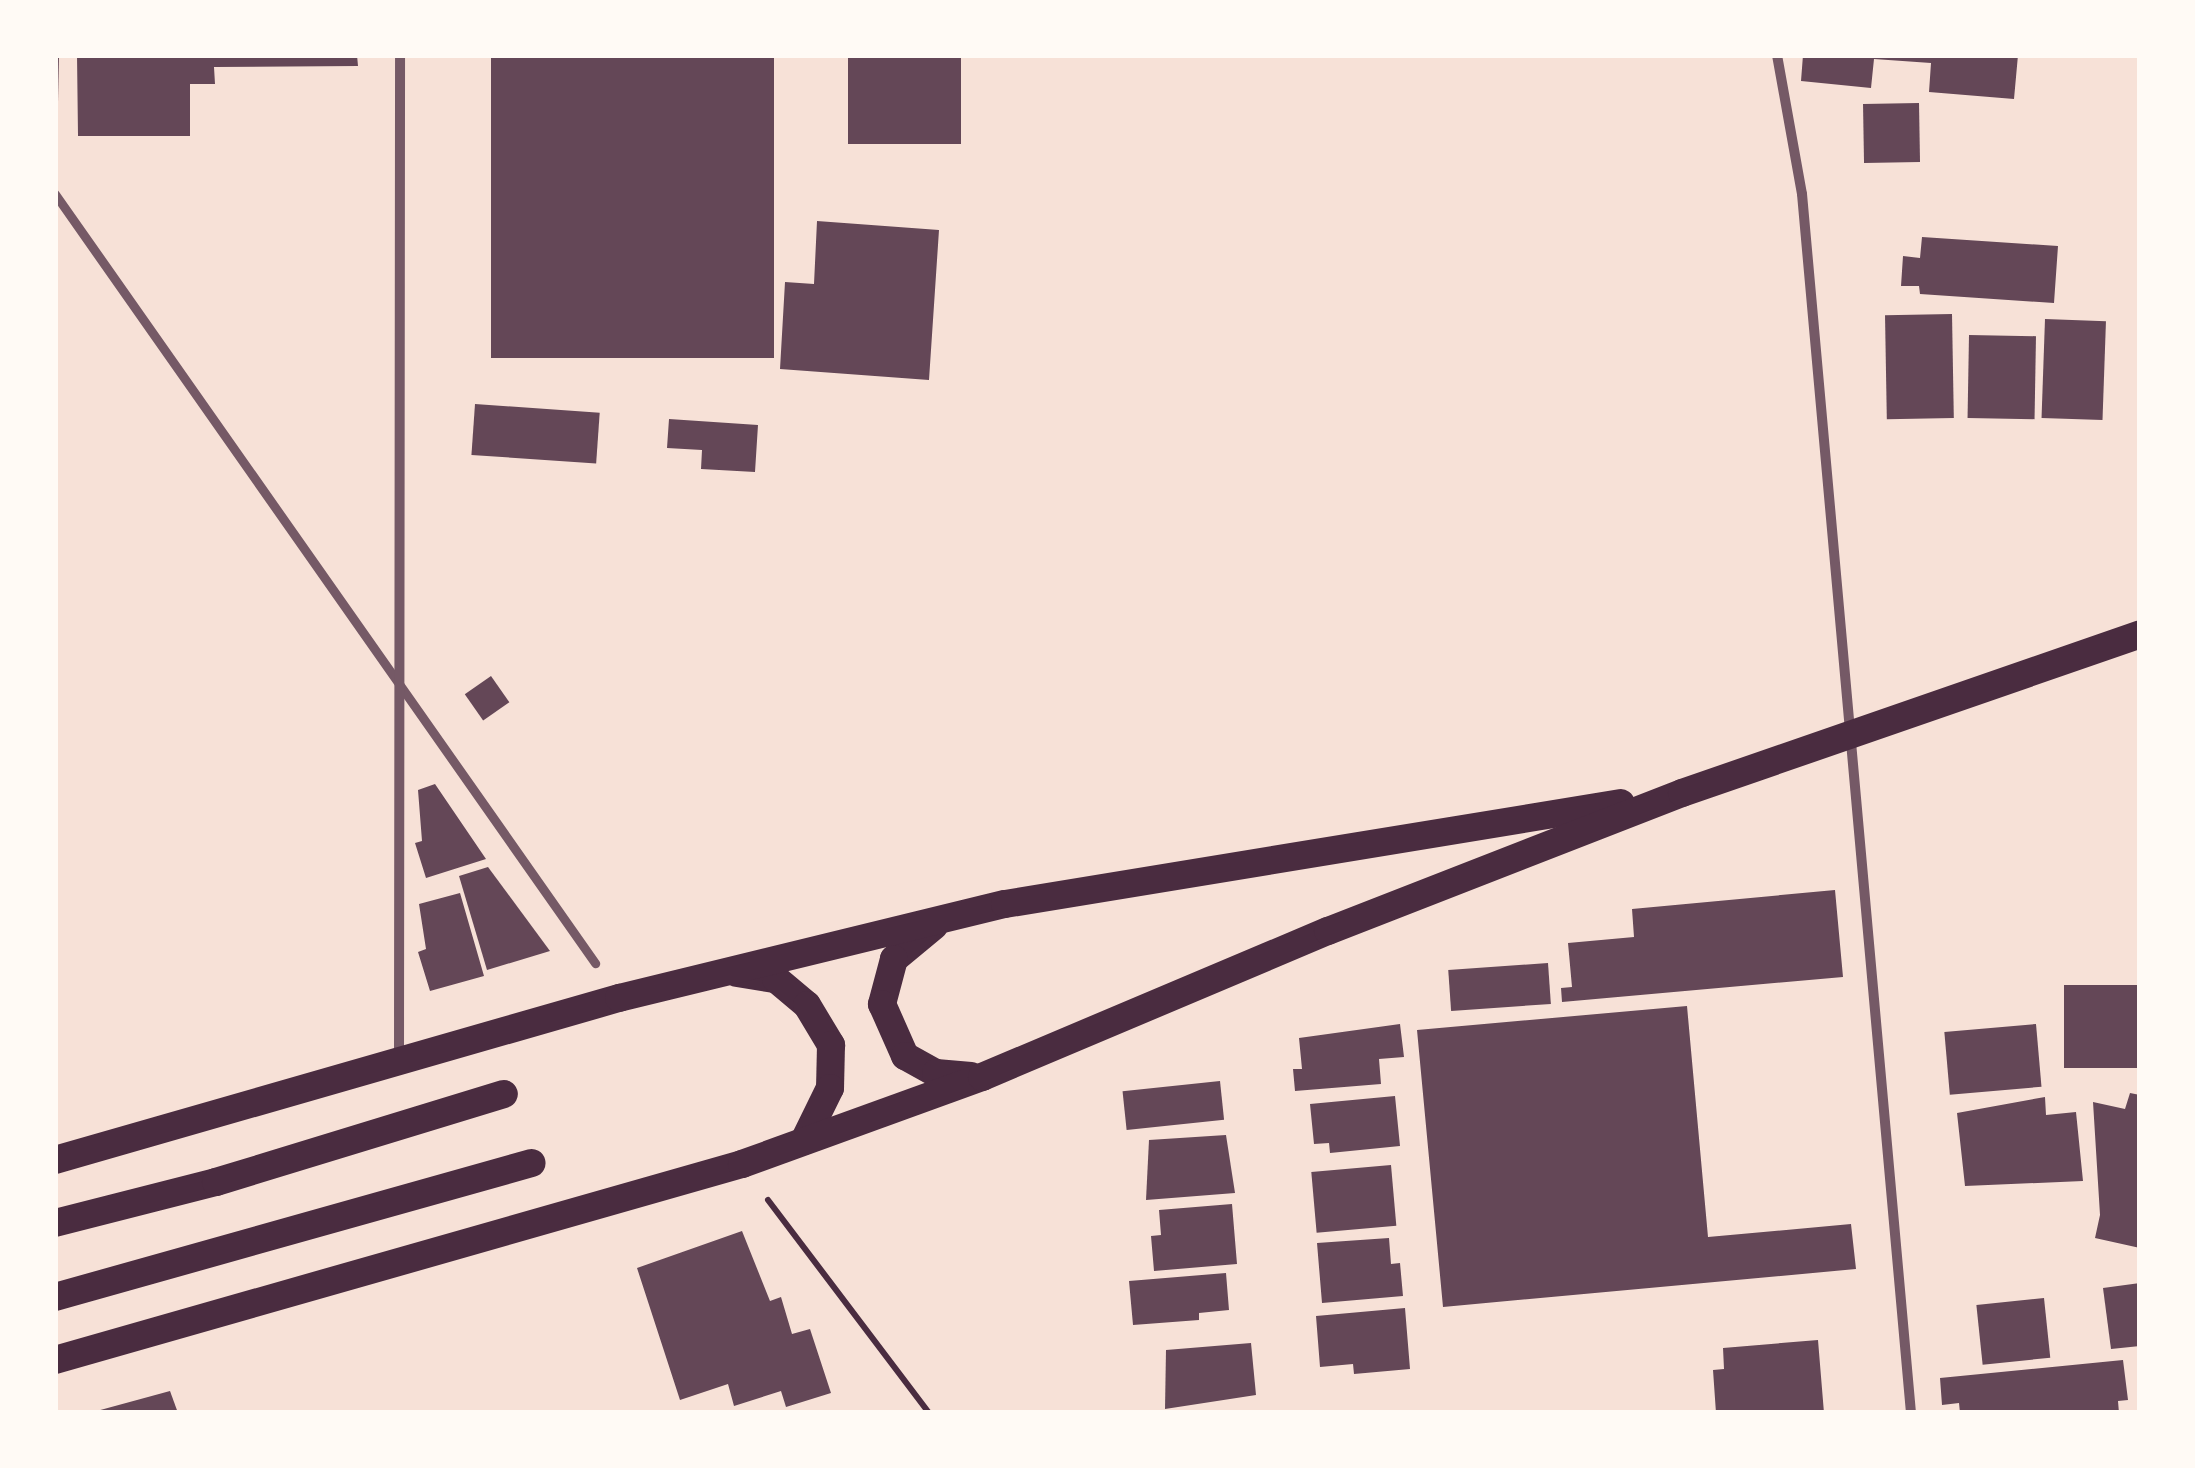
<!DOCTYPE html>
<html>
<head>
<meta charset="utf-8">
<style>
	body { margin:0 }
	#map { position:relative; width:2195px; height:1468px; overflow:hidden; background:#f7e1d7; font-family:"Space Grotesk",sans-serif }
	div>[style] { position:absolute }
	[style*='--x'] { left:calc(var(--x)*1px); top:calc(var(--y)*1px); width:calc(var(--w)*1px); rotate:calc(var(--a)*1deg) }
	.building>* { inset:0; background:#644757; transform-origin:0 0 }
	.path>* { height:6px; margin:-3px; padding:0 3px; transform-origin:3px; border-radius:3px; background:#4a2c40 }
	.pedestrian>* { height:9px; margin:-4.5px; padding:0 4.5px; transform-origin:4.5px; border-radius:4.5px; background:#755966 }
	.minor>* { height:10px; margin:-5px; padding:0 5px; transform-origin:5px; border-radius:5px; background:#755966 }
	.trunk>* { height:28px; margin:-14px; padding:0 14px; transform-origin:14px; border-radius:14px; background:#4a2c40 }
	span { translate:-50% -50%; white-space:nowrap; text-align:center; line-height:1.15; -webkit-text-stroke:8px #fffaf5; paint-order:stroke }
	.frame { position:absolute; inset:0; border:58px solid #fffaf5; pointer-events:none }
</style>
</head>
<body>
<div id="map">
	<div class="building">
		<i style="clip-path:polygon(55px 55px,59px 55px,58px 102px,55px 102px)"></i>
		<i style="clip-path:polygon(77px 55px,357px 55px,358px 66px,214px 67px,215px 84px,190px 84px,190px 136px,78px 136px)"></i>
		<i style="left:491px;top:55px;width:283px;height:303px"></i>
		<i style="left:848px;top:55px;width:113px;height:89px"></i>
		<i style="clip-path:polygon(1803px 55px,2018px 55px,2014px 99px,1929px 92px,1931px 63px,1874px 59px,1871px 88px,1801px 81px)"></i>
		<i style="left:1919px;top:103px;width:59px;height:56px;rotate:89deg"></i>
		<i style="clip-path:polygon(817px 221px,939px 230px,929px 380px,780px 369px,785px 282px,814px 284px)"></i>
		<i style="clip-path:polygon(1922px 237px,2058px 246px,2054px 303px,1920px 294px,1919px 286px,1901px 286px,1903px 256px,1920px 258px)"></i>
		<i style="left:1952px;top:314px;width:104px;height:67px;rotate:89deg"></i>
		<i style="left:2045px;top:319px;width:61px;height:99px;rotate:2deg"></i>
		<i style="left:1969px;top:335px;width:67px;height:83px;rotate:1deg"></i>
		<i style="left:475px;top:404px;width:125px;height:51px;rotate:4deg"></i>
		<i style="clip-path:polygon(669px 419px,758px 425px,755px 472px,701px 469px,702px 450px,667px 448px)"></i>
		<i style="left:491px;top:676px;width:32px;height:32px;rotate:55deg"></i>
		<i style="clip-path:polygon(435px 784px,486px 859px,426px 878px,415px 843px,422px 841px,418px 790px)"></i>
		<i style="clip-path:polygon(488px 867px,550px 951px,487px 970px,459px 876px)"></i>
		<i style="clip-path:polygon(1835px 890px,1843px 977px,1562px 1002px,1561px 988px,1572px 987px,1568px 943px,1634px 937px,1632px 909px)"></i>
		<i style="clip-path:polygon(460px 893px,484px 976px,430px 991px,418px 952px,426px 949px,419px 904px)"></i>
		<i style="left:1548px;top:963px;width:41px;height:100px;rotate:86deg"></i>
		<i style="left:2140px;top:985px;width:83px;height:76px;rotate:90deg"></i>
		<i style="clip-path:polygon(1687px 1006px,1708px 1237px,1851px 1224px,1856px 1269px,1443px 1307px,1417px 1030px)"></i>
		<i style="clip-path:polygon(1400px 1024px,1404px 1057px,1379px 1059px,1381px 1084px,1295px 1091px,1293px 1069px,1302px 1069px,1299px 1038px)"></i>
		<i style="left:2036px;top:1024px;width:63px;height:92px;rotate:85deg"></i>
		<i style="left:1220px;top:1081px;width:39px;height:98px;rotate:84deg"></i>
		<i style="clip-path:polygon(2130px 1093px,2140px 1095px,2140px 1248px,2095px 1238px,2100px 1215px,2093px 1102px,2125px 1109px)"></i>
		<i style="clip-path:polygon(1395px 1096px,1400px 1146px,1330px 1153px,1329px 1143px,1314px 1144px,1310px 1104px)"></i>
		<i style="clip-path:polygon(2045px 1097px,2046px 1115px,2076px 1112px,2083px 1181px,1965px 1186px,1957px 1113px)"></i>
		<i style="clip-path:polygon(1226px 1135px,1235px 1193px,1146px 1200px,1149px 1140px)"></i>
		<i style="left:1391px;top:1165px;width:61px;height:80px;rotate:85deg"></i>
		<i style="clip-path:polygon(1232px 1204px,1237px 1264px,1154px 1271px,1151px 1236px,1161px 1235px,1159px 1210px)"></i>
		<i style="clip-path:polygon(742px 1231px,770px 1301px,781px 1297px,792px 1334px,810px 1329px,831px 1393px,786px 1407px,781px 1391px,734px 1406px,728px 1384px,680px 1400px,637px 1268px)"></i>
		<i style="clip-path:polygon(1389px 1238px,1391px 1264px,1400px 1263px,1403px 1296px,1322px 1303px,1317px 1243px)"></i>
		<i style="clip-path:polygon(1226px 1273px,1229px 1310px,1199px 1313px,1199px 1320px,1133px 1325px,1129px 1281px)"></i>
		<i style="clip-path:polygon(2140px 1283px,2140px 1346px,2111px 1349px,2103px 1288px)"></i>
		<i style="left:2044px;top:1298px;width:60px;height:68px;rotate:84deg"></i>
		<i style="clip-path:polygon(1405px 1308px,1410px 1369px,1354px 1374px,1353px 1364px,1320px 1367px,1316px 1316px)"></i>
		<i style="clip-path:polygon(1818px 1340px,1824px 1413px,1716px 1413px,1713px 1370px,1724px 1369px,1723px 1348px)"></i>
		<i style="clip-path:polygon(1251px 1343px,1256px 1395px,1165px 1409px,1166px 1350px)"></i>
		<i style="clip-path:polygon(2123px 1360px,2128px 1400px,2118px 1401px,2119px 1413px,1960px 1413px,1959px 1403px,1942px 1405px,1940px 1378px)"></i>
		<i style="clip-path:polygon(170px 1391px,178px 1413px,93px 1413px,93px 1412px)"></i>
	</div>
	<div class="path">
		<i style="--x:768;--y:1200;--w:267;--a:52.9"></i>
	</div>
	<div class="pedestrian">
		<i style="--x:55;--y:194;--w:940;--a:54.92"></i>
	</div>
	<div class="minor">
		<i style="--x:1777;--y:55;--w:141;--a:79.8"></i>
		<i style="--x:1802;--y:194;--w:1224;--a:84.89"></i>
		<i style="--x:399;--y:1059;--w:1004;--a:-89.94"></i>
	</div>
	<div class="trunk">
		<i style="--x:934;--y:926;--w:52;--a:140.5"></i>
		<i style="--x:894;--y:959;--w:47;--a:104.9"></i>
		<i style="--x:882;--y:1004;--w:57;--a:66.1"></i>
		<i style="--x:905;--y:1056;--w:35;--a:29"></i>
		<i style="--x:936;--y:1073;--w:35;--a:5"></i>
		<i style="--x:737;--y:973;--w:39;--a:9"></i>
		<i style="--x:776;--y:979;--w:40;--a:40"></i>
		<i style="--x:807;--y:1005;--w:47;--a:59"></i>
		<i style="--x:831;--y:1045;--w:43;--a:91.3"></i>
		<i style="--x:830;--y:1088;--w:59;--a:116.1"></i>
		<i style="--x:55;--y:1160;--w:587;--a:-16.03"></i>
		<i style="--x:619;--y:998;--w:397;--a:-13.7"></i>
		<i style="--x:1005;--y:904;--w:624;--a:-9.31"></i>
		<i style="--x:55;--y:1223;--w:166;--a:-14.3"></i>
		<i style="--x:216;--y:1182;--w:301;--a:-17"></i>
		<i style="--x:55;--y:1297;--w:495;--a:-15.7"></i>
		<i style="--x:55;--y:1360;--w:714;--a:-15.92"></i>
		<i style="--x:742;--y:1164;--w:255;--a:-19.9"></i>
		<i style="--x:982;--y:1077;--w:376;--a:-22.9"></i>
		<i style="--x:1328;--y:931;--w:380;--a:-21.3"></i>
		<i style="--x:1682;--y:793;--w:485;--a:-19.1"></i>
	</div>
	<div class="frame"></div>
</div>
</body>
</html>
